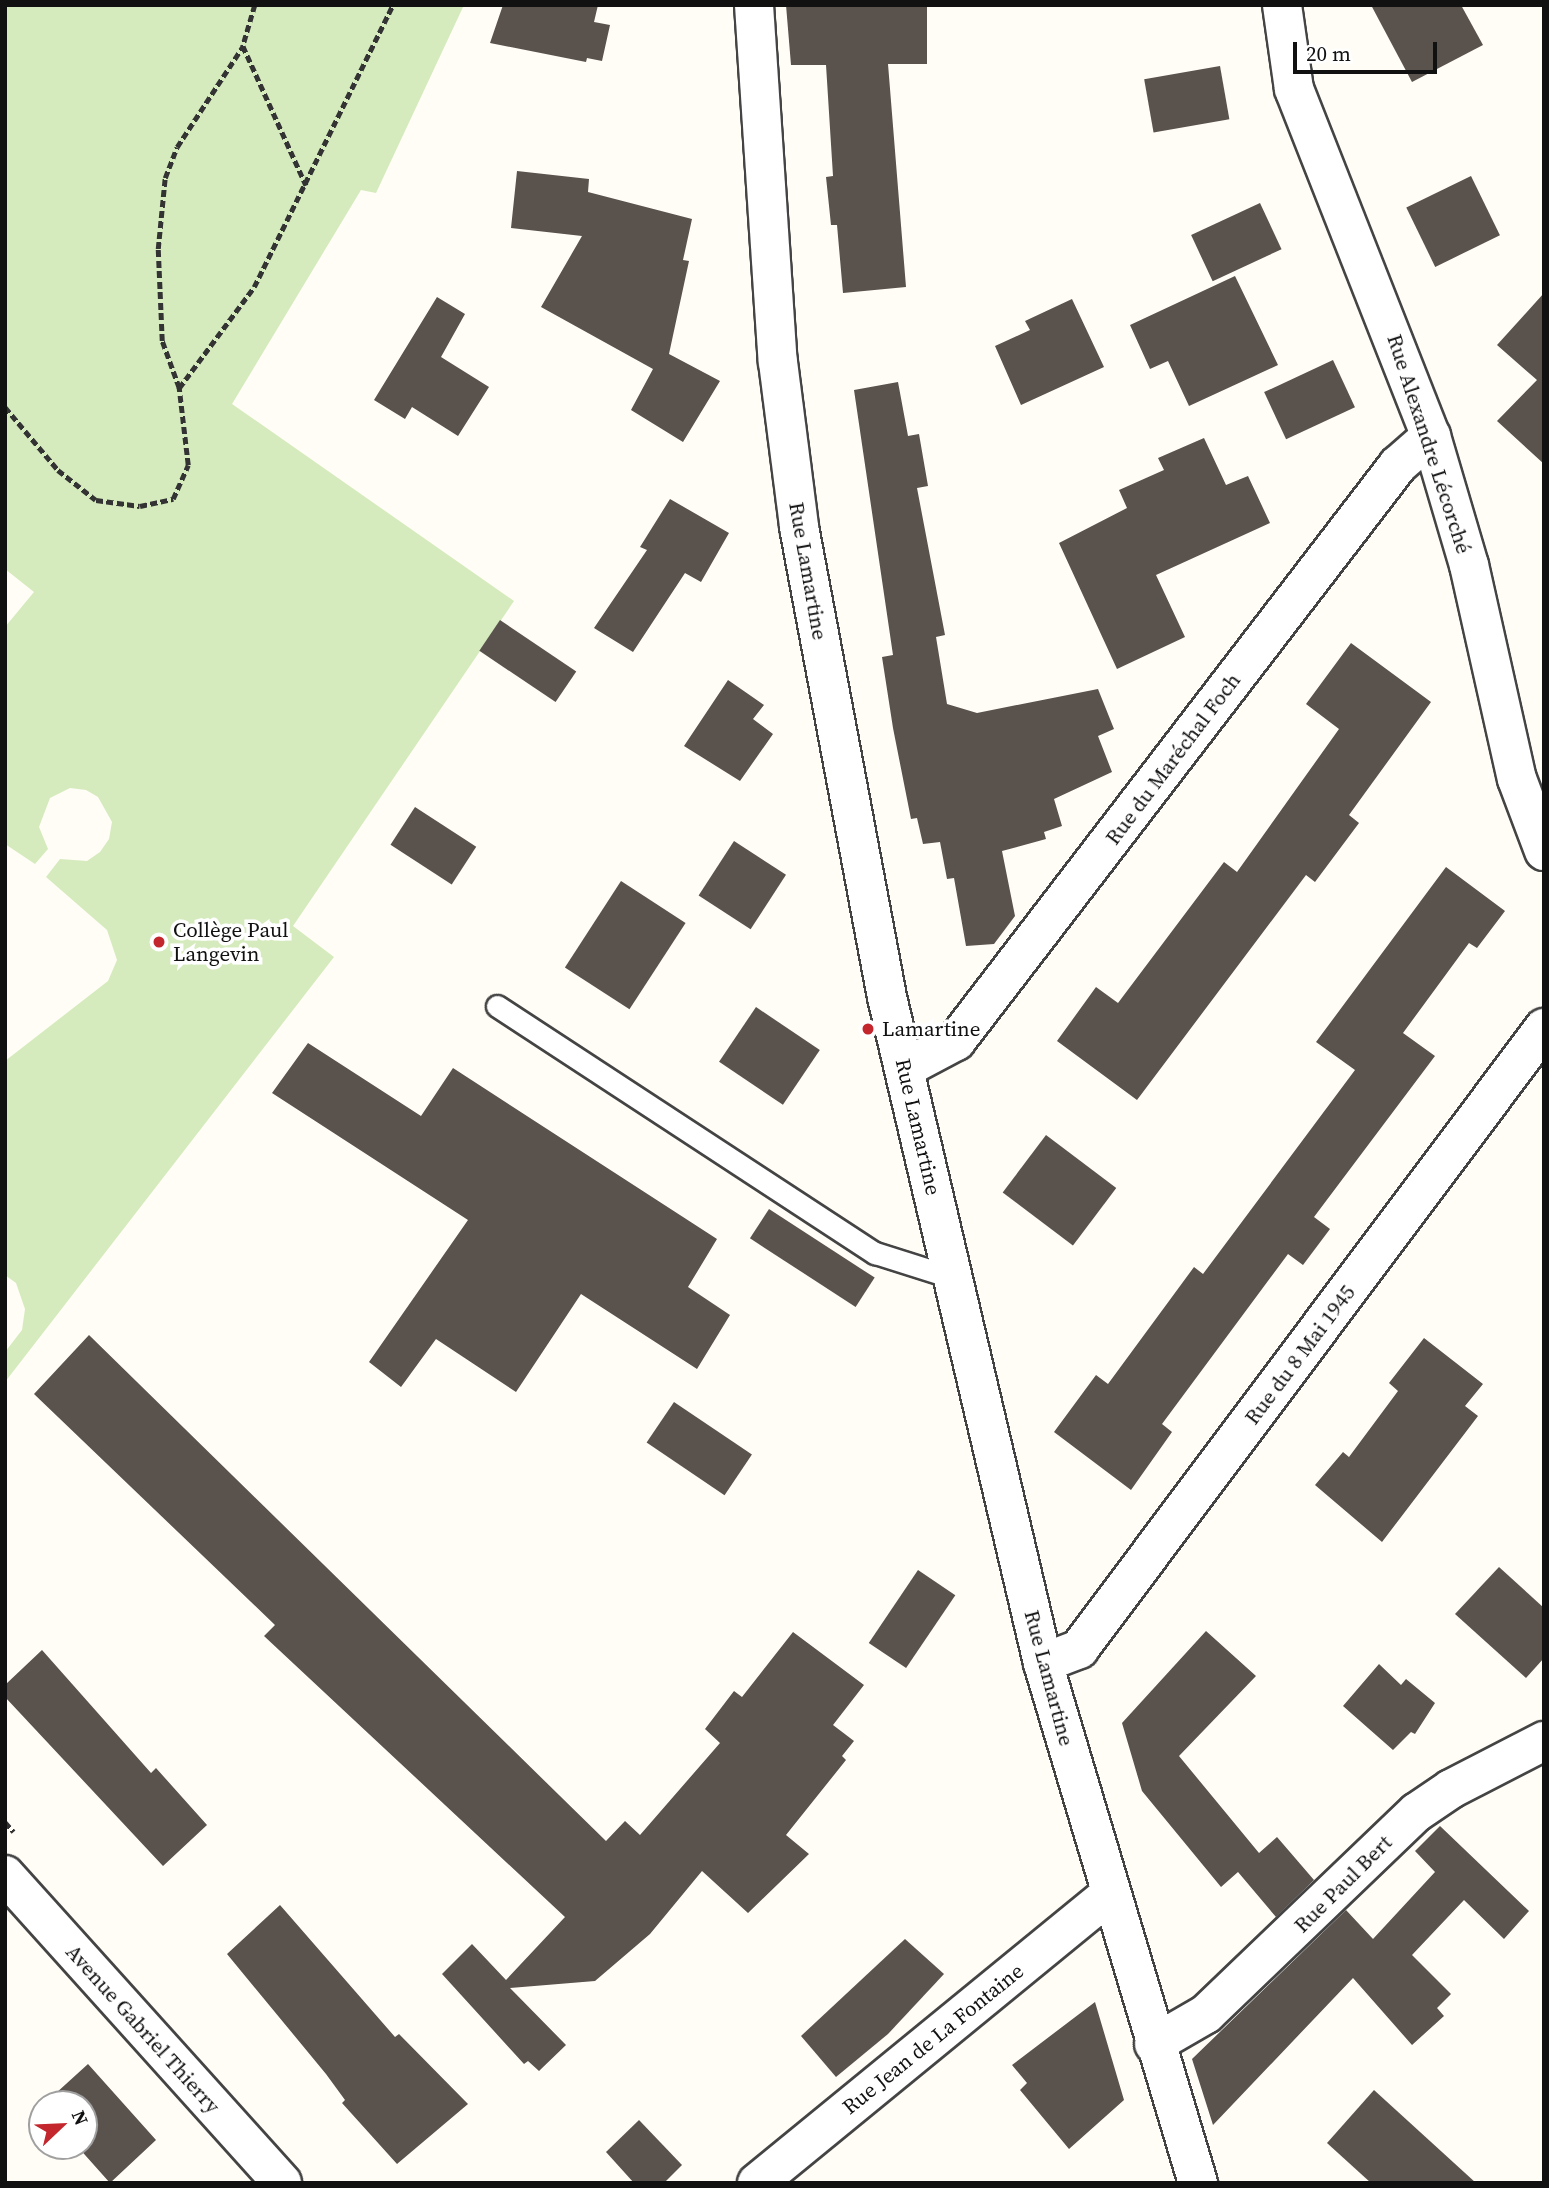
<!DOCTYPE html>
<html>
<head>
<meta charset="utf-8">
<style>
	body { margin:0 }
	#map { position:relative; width:1549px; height:2188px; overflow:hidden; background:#fffdf5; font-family:"Source Serif 4",serif }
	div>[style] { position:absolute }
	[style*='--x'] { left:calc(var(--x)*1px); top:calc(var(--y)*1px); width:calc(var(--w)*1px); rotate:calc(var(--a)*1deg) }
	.green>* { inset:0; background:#d5ebbd }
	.building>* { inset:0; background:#5a524d; transform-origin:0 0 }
	.path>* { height:4.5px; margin-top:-2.25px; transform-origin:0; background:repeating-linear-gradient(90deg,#333 0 7px,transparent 0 10.5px) }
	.roads { filter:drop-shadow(2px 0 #444) drop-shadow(-2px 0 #444) drop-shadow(0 2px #444) drop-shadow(0 -2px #444) }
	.service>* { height:21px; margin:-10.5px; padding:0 10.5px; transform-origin:10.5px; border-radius:10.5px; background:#fff }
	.minor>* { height:38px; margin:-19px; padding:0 19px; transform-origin:19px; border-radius:19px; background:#fff }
	.tertiary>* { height:38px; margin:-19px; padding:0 19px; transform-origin:19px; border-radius:19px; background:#fff }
	.dots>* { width:19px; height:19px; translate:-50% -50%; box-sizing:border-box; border:4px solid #fff; border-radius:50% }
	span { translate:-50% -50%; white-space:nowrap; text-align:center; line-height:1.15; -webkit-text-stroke:7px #fff; paint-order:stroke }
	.street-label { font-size:21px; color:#111 }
	.poi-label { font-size:21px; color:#111 }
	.left { translate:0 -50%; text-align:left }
	.frame { position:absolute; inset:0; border:7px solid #111; pointer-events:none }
	.north { position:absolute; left:28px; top:2090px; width:70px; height:70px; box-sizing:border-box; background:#fff; border:2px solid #a0a0a0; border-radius:50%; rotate:67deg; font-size:19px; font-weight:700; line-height:28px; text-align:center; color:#111 }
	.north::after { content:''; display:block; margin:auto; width:24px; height:32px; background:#c4262e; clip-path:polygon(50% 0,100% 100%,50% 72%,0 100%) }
	.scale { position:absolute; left:1293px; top:42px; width:144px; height:32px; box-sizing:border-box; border:4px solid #111; border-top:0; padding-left:9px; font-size:21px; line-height:24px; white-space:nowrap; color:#111; -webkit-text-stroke:5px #fff; paint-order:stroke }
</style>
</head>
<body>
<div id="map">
	<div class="green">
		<i style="clip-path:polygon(5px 5px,464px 5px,376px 193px,361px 190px,232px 404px,514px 601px,293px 926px,334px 957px,5px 1382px,5px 1352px,22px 1330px,25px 1309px,16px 1283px,5px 1275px,5px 1061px,108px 981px,117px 960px,107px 930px,46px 877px,60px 859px,87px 861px,100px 852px,109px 839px,112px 822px,98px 797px,86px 790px,70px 788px,50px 798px,39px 827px,48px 849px,35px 864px,5px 844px,5px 627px,34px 592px,5px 569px)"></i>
	</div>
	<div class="building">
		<i style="clip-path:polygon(503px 5px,598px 5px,594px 22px,610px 25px,602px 61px,587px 58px,586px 62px,490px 43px)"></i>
		<i style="clip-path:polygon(786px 5px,927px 5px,927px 64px,888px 64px,906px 287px,843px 293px,837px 225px,831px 225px,826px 177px,833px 176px,826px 65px,791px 65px)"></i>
		<i style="clip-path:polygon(1371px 5px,1461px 5px,1483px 45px,1412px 82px)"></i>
		<i style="left:1220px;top:66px;width:54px;height:77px;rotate:80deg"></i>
		<i style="clip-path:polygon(517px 171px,589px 179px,588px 192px,692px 219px,683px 260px,689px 261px,669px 354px,720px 381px,683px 442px,631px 410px,653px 369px,541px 307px,582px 236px,511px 228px)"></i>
		<i style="left:1471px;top:176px;width:66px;height:72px;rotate:64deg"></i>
		<i style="left:1260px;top:203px;width:51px;height:76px;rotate:65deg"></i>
		<i style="clip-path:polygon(1235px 276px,1278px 365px,1189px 406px,1168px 361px,1150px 369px,1130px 325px)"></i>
		<i style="clip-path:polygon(1544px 293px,1544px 464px,1497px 421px,1537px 380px,1497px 345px)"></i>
		<i style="clip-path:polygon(437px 297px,465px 314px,441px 357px,489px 387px,458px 436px,412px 407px,405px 419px,374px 400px)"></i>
		<i style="clip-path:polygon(1072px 299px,1104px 367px,1021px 405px,995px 346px,1030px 330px,1025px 321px)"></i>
		<i style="left:1333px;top:360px;width:52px;height:76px;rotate:65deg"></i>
		<i style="clip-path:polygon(898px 382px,908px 436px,919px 434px,928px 486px,917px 488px,945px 635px,936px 637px,947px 704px,977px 713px,1098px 689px,1114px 729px,1098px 736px,1112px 772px,1054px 799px,1062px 826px,1044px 832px,1046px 839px,1002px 851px,1015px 916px,994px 944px,966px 946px,954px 878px,947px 879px,940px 842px,923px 844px,917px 818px,911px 819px,893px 728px,882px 657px,893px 655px,854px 390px)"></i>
		<i style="clip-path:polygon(1204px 438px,1226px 485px,1248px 476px,1270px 523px,1156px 575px,1185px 637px,1117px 669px,1059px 543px,1127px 508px,1119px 490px,1164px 470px,1158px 458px)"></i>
		<i style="clip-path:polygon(670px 499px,729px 533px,701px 582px,685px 573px,633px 652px,594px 628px,647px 550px,640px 547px)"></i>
		<i style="left:500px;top:620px;width:92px;height:37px;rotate:34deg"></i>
		<i style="clip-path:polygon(1351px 643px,1431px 702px,1349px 815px,1359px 823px,1315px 882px,1306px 875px,1137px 1100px,1057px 1041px,1096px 987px,1118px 1003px,1224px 862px,1237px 872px,1339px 729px,1306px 704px)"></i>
		<i style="clip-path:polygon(728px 680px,764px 705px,753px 719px,773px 734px,740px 781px,684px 746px)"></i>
		<i style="left:415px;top:807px;width:73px;height:45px;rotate:33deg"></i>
		<i style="left:734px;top:841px;width:62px;height:65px;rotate:33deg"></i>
		<i style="clip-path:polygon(1446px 867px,1505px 911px,1477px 948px,1469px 943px,1403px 1033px,1435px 1056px,1314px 1217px,1330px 1229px,1303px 1265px,1288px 1254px,1162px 1424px,1172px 1432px,1131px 1490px,1054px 1432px,1096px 1375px,1108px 1384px,1194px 1267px,1203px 1274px,1355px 1070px,1316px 1042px)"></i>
		<i style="left:621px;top:881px;width:77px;height:103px;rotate:33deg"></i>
		<i style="left:756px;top:1007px;width:77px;height:66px;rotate:34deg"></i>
		<i style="clip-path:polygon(308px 1043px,421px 1116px,453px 1068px,717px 1239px,688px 1287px,730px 1315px,697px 1369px,581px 1294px,516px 1392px,436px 1339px,401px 1387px,369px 1362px,468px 1220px,272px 1093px)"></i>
		<i style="left:1046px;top:1135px;width:88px;height:72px;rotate:37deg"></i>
		<i style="left:769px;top:1209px;width:126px;height:35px;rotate:33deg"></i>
		<i style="clip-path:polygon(89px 1335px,606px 1841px,625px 1821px,640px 1835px,720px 1743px,705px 1729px,734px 1691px,742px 1697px,793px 1632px,864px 1685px,833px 1725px,854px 1741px,842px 1756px,846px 1760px,786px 1835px,809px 1854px,748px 1913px,702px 1871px,650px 1934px,595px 1981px,510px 1988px,566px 2045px,539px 2071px,528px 2061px,524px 2064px,442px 1974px,472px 1944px,506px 1980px,565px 1917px,264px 1636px,275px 1625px,34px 1394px)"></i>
		<i style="clip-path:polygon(1424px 1338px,1483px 1384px,1465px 1406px,1478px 1416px,1382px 1542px,1315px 1485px,1343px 1452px,1349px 1457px,1398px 1391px,1389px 1383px)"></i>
		<i style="left:674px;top:1402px;width:94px;height:49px;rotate:34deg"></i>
		<i style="clip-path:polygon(1499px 1567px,1544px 1608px,1544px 1658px,1526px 1678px,1455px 1614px)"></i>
		<i style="left:918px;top:1570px;width:45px;height:88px;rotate:34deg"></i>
		<i style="clip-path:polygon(1206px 1631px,1256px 1676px,1179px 1756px,1259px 1853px,1277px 1837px,1314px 1880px,1276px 1917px,1238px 1872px,1221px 1887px,1142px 1791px,1122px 1723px)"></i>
		<i style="clip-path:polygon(42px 1650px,151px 1773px,156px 1768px,207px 1825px,163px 1866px,5px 1697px,5px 1685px)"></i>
		<i style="clip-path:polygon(1379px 1664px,1401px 1685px,1406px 1679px,1435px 1703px,1415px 1734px,1411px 1732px,1393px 1750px,1343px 1706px)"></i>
		<i style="clip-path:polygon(1440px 1826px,1529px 1911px,1504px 1939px,1464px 1900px,1412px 1955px,1451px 1994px,1437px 2008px,1444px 2016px,1412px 2045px,1353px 1978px,1213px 2125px,1192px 2059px,1346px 1910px,1373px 1939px,1435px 1872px,1415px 1851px)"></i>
		<i style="clip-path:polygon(280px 1905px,395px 2037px,399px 2034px,468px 2104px,397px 2164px,342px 2103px,345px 2100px,326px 2074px,227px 1954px)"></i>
		<i style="clip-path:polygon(905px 1939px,944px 1974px,888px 2034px,836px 2077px,801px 2036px)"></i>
		<i style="clip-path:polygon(1095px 2002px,1124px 2100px,1069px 2149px,1020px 2090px,1027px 2083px,1012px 2065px)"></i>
		<i style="clip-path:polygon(88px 2064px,156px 2140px,110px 2183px,77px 2146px,84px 2146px,84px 2104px,44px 2104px)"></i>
		<i style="clip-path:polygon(1374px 2090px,1476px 2183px,1371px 2183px,1327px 2143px)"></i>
		<i style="clip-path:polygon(639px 2120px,682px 2165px,664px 2183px,634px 2183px,606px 2152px)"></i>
	</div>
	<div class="path">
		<i style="--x:255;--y:5;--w:43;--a:106.3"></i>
		<i style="--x:243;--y:46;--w:153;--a:65.6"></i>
		<i style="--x:179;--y:388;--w:50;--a:-109.9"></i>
		<i style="--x:162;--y:341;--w:92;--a:-92.5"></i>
		<i style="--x:158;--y:249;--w:71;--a:-84.4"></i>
		<i style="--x:165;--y:178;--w:33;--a:-69"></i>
		<i style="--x:177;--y:147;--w:121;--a:-56.8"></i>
		<i style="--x:5;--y:407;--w:82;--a:49.9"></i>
		<i style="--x:58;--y:470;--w:48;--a:38.3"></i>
		<i style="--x:96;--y:500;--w:44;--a:7.8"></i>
		<i style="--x:140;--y:506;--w:34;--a:-12"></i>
		<i style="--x:173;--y:499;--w:37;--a:-66"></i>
		<i style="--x:188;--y:465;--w:78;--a:-96.7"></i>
		<i style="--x:179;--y:388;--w:126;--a:-53.4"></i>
		<i style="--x:254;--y:287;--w:314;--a:-63.8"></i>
		<i style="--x:5;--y:1822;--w:13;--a:48"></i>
	</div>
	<div class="roads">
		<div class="service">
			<i style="--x:497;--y:1006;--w:452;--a:33.2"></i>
			<i style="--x:875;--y:1253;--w:80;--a:17.5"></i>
		</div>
		<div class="minor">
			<i style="--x:1282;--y:5;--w:85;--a:81.9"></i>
			<i style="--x:1294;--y:89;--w:373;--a:68.5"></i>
			<i style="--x:1431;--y:436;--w:134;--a:73.6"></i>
			<i style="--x:1469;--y:565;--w:219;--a:77.4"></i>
			<i style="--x:1517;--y:779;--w:77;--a:69.4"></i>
			<i style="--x:905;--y:1068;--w:58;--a:-27.9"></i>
			<i style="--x:956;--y:1041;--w:726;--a:-52.5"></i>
			<i style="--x:1398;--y:465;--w:44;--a:-41.3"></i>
			<i style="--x:1043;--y:1663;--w:39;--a:-21"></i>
			<i style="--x:1079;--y:1649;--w:776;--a:-53.17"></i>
			<i style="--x:5;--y:1875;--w:414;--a:48"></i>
			<i style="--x:1154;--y:2044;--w:60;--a:-30"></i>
			<i style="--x:1206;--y:2014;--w:292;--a:-43.8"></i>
			<i style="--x:1417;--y:1812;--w:41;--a:-34.1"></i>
			<i style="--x:1451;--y:1789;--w:105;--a:-27.3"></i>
			<i style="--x:757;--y:2183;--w:456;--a:-39.3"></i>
		</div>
		<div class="tertiary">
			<i style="--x:754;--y:5;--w:358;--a:86.2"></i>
			<i style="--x:778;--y:362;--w:166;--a:82.7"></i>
			<i style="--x:799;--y:527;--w:478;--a:79.4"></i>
			<i style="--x:887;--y:997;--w:684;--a:76.82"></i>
			<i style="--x:1043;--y:1663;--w:543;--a:73.4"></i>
		</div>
	</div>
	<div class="dots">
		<i style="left:159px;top:942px;background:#c4262e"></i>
		<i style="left:868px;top:1029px;background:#c4262e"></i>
	</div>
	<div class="street-label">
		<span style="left:1429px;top:444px;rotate:72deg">Rue Alexandre Lécorché</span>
		<span style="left:808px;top:571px;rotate:80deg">Rue Lamartine</span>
		<span style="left:1173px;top:759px;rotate:-53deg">Rue du Maréchal Foch</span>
		<span style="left:918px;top:1127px;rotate:77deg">Rue Lamartine</span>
		<span style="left:1300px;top:1355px;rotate:-53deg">Rue du 8 Mai 1945</span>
		<span style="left:1049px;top:1678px;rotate:75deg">Rue Lamartine</span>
		<span style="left:1343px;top:1884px;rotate:-45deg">Rue Paul Bert</span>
		<span style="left:143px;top:2029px;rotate:48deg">Avenue Gabriel Thierry</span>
		<span style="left:933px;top:2039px;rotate:-39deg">Rue Jean de La Fontaine</span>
	</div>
	<div class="poi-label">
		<span class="left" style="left:173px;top:942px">Collège Paul<br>Langevin</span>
		<span class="left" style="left:882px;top:1029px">Lamartine</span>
	</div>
	<div class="frame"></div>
	<div class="north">N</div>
	<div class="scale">20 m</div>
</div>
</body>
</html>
